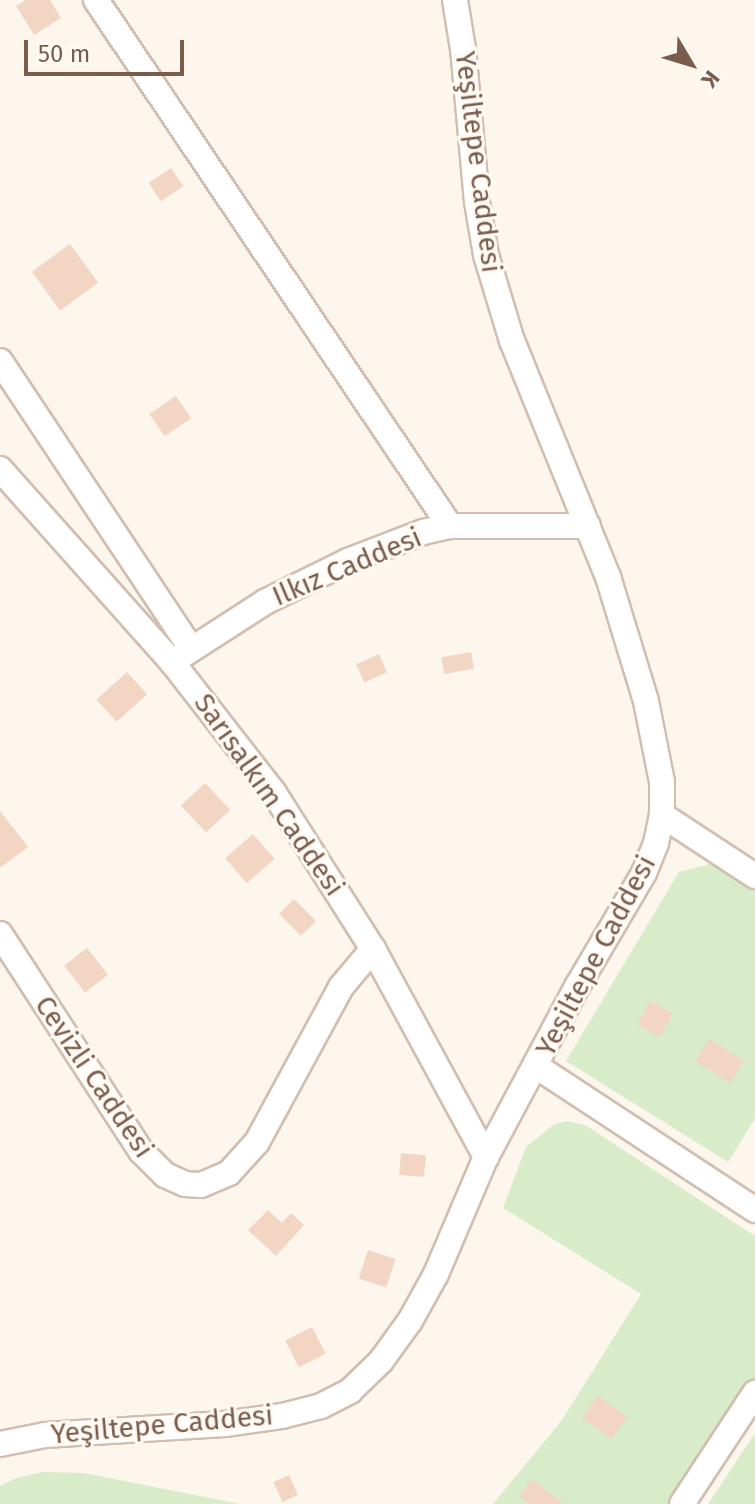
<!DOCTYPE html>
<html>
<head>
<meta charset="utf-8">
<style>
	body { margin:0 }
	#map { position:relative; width:755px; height:1504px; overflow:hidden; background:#fdf6ec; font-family:"Fira Sans",sans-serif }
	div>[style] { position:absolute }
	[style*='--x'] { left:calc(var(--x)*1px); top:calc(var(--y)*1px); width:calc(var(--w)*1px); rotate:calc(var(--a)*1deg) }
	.green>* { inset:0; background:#d8ecc9 }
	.building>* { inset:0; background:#f3d5c3; transform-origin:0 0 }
	.roads { filter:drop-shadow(2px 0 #d1beb0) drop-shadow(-2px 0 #d1beb0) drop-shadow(0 2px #d1beb0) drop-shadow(0 -2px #d1beb0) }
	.minor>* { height:24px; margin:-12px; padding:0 12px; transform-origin:12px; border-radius:12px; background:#fff }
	span { translate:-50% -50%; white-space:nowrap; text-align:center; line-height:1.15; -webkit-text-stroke:6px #fffaf3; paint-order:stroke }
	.street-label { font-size:28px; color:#7a5c4d }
	.north { position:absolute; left:651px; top:24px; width:80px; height:80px; -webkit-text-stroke:6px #fffaf3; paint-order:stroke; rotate:128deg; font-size:22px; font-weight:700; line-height:32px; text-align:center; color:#7a5c4d }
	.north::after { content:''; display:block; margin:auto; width:28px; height:36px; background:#7a5c4d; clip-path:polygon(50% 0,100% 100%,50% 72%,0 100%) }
	.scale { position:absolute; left:24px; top:40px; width:160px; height:36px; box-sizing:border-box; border:4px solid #7a5c4d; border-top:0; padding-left:10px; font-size:24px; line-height:28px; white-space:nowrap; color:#7a5c4d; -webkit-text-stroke:6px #fffaf3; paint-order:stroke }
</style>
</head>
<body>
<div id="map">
	<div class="green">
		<i style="clip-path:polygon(711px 864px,725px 868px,755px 890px,755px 1119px,728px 1162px,566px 1061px,679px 872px)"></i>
		<i style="clip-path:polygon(567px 1121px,585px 1125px,755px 1236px,755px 1378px,667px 1504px,493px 1504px,562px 1420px,641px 1294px,503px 1208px,526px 1147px,554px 1124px)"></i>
		<i style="clip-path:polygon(755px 1433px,755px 1504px,708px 1504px)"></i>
		<i style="clip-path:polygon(43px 1472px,84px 1473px,240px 1504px,0 1504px,0 1486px,16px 1478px)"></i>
	</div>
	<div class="building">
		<i style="clip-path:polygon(26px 0,50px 0,61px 18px,34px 35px,16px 6px)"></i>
		<i style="left:171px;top:168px;width:22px;height:27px;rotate:56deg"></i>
		<i style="left:70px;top:244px;width:48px;height:47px;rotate:54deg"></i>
		<i style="left:176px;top:396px;width:27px;height:32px;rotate:56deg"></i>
		<i style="left:471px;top:652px;width:17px;height:30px;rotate:80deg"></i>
		<i style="left:379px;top:654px;width:20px;height:25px;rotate:66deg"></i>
		<i style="left:127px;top:672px;width:30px;height:41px;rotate:48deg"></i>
		<i style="left:205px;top:783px;width:37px;height:33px;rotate:47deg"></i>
		<i style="clip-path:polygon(0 811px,28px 847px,0 868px)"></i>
		<i style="left:253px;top:834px;width:33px;height:37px;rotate:49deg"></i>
		<i style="left:294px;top:899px;width:31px;height:21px;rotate:45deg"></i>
		<i style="left:87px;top:948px;width:34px;height:29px;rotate:52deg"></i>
		<i style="left:650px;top:1001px;width:26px;height:27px;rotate:29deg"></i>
		<i style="left:709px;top:1039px;width:41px;height:26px;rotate:32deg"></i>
		<i style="left:401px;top:1153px;width:25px;height:22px;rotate:5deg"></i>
		<i style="clip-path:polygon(268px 1210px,282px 1223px,291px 1213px,304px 1225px,276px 1256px,248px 1230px)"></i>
		<i style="left:368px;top:1250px;width:29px;height:30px;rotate:18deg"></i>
		<i style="left:312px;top:1327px;width:30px;height:30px;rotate:63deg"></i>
		<i style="left:598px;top:1396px;width:36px;height:27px;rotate:36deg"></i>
		<i style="left:289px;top:1475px;width:22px;height:17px;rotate:66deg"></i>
		<i style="clip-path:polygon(532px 1480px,564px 1504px,529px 1504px,519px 1496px)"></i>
	</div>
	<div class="roads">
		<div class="minor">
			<i style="--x:96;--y:0;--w:634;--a:56.06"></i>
			<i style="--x:0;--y:361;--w:346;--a:56.4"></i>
			<i style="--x:0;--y:469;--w:259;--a:48.3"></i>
			<i style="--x:172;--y:662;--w:166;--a:52.1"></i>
			<i style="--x:274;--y:793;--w:185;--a:57.6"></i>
			<i style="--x:373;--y:949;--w:237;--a:61.5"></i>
			<i style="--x:172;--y:662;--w:111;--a:-32.8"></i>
			<i style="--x:265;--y:602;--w:93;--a:-26.3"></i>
			<i style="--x:348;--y:561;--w:80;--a:-21.1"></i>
			<i style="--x:423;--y:532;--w:28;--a:-13"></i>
			<i style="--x:450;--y:526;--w:138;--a:0"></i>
			<i style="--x:662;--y:815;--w:111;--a:33.3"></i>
			<i style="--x:0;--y:934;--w:259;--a:57"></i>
			<i style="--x:141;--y:1151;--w:34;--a:45"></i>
			<i style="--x:165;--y:1175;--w:22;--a:24"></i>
			<i style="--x:185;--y:1184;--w:16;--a:4"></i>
			<i style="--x:201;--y:1185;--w:30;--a:-23"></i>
			<i style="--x:229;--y:1173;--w:42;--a:-47.9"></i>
			<i style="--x:257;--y:1142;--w:176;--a:-61.5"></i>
			<i style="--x:341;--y:987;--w:50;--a:-49.9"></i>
			<i style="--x:536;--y:1066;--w:262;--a:33.3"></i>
			<i style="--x:0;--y:1444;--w:46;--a:-11.3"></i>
			<i style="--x:45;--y:1435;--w:180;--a:-3.5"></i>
			<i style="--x:225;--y:1424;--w:58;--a:-8"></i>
			<i style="--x:282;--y:1416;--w:40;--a:-14.4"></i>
			<i style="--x:321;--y:1406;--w:33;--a:-27"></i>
			<i style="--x:350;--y:1391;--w:43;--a:-44.1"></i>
			<i style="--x:381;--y:1361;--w:49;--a:-54.1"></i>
			<i style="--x:410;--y:1321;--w:54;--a:-61"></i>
			<i style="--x:436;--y:1274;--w:127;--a:-66.9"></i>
			<i style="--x:486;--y:1157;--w:195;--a:-61.9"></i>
			<i style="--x:578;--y:985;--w:130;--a:-59.5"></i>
			<i style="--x:644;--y:873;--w:32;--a:-68"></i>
			<i style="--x:656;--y:843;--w:29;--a:-78"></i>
			<i style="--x:662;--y:815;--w:33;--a:-90"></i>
			<i style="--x:662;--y:782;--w:83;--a:-101.2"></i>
			<i style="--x:646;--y:701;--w:130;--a:-107"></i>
			<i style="--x:608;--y:577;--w:255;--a:-112.1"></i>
			<i style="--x:512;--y:341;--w:90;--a:-106.8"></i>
			<i style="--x:486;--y:255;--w:54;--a:-99.6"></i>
			<i style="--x:477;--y:202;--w:154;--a:-95.2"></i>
			<i style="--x:463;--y:49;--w:50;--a:-99.3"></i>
			<i style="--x:682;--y:1504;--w:133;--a:-56.7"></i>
		</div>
	</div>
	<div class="street-label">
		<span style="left:478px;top:162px;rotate:83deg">Yeşiltepe Caddesi</span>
		<span style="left:347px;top:567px;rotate:-23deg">Ilkız Caddesi</span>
		<span style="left:269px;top:795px;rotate:55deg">Sarısalkım Caddesi</span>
		<span style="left:596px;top:956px;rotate:-62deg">Yeşiltepe Caddesi</span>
		<span style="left:94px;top:1077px;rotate:56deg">Cevizli Caddesi</span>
		<span style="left:162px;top:1425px;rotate:-5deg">Yeşiltepe Caddesi</span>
	</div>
	<div class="north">K</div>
	<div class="scale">50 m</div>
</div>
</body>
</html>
